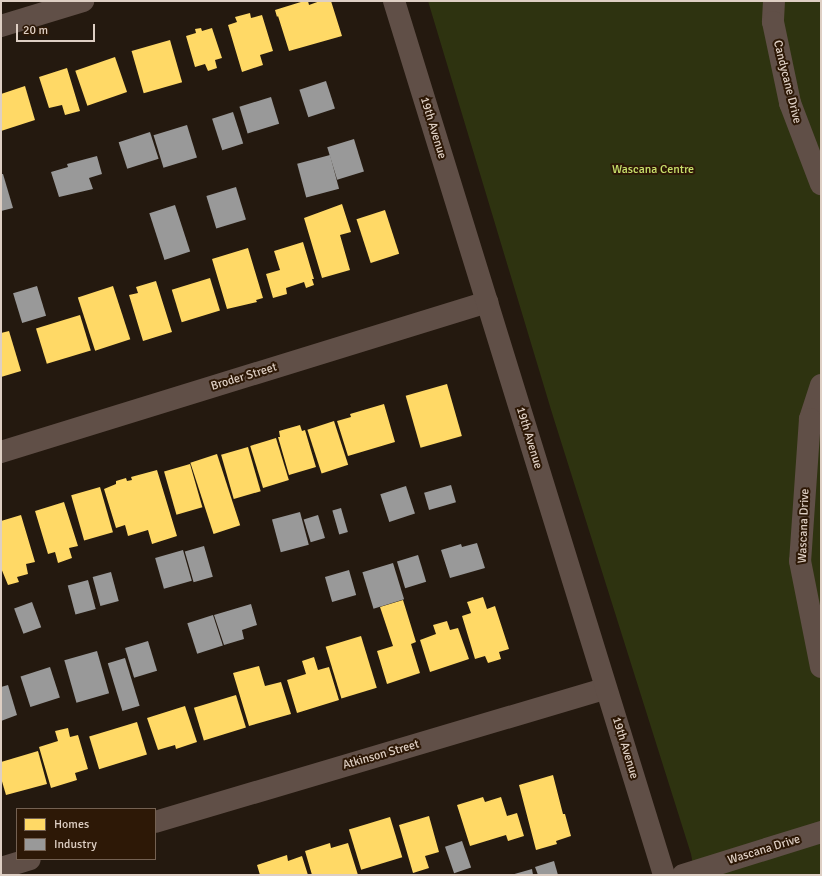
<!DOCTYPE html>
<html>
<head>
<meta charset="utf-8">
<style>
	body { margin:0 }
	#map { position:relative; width:822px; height:876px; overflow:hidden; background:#24190f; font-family:Signika,sans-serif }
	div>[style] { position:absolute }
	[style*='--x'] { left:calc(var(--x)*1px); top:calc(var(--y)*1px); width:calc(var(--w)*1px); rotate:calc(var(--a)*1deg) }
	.green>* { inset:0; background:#2e3310 }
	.homes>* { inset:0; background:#ffd966; transform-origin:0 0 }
	.industry>* { inset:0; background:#999; transform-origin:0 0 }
	.minor>* { height:22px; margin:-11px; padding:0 11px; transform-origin:11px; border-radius:11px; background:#604f47 }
	.tertiary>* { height:22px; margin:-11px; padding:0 11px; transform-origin:11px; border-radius:11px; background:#604f47 }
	span { translate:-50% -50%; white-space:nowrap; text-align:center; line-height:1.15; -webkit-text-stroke:4px #2d1806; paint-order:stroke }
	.street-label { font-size:12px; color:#decfc4 }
	.park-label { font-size:12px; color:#c9e06b }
	.frame { position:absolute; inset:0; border:2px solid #decfc4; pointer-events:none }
	.legend { position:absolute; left:16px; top:808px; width:140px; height:52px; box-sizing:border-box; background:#2d1806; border:1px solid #746152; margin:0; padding:5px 7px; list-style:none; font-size:12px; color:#decfc4 }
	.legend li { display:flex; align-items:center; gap:8px; height:20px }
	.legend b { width:20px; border:1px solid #746152 }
	.scale { position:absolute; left:16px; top:24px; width:79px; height:18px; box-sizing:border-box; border:2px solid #decfc4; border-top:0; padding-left:5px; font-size:12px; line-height:14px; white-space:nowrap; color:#decfc4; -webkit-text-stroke:3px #2d1806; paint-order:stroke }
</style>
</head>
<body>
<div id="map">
	<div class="green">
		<i style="clip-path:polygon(428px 1px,821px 1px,821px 875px,695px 875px,691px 854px,552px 413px)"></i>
	</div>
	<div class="homes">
		<i style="clip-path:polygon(304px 1px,308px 1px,309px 5px,320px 1px,331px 1px,342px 36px,289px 51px,278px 16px,277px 17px,275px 10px)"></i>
		<i style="clip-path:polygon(250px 13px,251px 18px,262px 15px,273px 51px,260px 55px,263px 65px,242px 72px,228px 25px,237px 22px,235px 17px)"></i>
		<i style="clip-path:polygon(201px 28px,202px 31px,212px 28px,222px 58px,215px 60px,217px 68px,208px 71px,205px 64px,195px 67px,186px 36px,196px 33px,195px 29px)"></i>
		<i style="left:170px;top:40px;width:44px;height:40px;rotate:74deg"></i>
		<i style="left:115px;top:57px;width:37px;height:42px;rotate:71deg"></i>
		<i style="clip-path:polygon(67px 68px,80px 111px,65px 115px,62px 105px,49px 108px,39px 77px)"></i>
		<i style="clip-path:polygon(25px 86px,35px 120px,1px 131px,1px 94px)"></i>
		<i style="clip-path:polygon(342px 204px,351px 232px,340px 235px,350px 270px,322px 278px,304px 218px)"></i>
		<i style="left:385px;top:210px;width:46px;height:30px;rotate:72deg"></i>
		<i style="clip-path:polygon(303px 242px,314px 279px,312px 279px,314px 285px,306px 288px,304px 282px,286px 288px,287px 294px,273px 298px,266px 274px,280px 270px,274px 251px)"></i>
		<i style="clip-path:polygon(248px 248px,263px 298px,256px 300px,257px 302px,227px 309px,212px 259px)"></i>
		<i style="left:210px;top:278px;width:34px;height:40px;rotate:73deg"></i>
		<i style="clip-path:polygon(156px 281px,172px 332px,143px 341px,129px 295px,138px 293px,136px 287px)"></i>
		<i style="left:113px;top:286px;width:56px;height:37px;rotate:72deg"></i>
		<i style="left:80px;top:315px;width:37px;height:46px;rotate:73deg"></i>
		<i style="clip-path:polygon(9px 331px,21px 371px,1px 377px,1px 333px)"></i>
		<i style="left:447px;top:384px;width:54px;height:43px;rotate:74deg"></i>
		<i style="clip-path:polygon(384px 404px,395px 442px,348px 456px,337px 421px,351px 417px,350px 414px)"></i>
		<i style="left:334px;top:421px;width:46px;height:28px;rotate:72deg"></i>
		<i style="clip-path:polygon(300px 425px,302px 431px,305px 430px,316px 467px,289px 475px,278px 437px,280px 437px,279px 431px)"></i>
		<i style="left:276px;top:438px;width:44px;height:27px;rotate:73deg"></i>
		<i style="left:248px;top:447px;width:46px;height:28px;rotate:74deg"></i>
		<i style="left:217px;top:454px;width:75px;height:28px;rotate:72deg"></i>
		<i style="left:190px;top:464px;width:45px;height:27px;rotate:74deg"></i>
		<i style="clip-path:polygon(157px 470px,177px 536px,152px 544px,148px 530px,128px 536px,125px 525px,116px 528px,104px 489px,116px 484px,116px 481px,126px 478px,127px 481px,132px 480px,131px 477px)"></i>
		<i style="left:100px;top:487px;width:47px;height:30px;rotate:74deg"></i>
		<i style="clip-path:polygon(64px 502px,78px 546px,69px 548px,72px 558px,58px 563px,55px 552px,48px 554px,35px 511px)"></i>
		<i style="clip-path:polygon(21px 515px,35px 562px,26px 564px,28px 574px,17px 577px,19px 582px,8px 585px,1px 568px,1px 521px)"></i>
		<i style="clip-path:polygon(483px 597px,487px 609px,495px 606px,509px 649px,499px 652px,501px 659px,488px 663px,485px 656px,475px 659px,462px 616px,471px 613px,467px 602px)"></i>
		<i style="clip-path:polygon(403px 600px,416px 642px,411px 644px,420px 673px,387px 684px,377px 651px,393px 646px,380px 607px)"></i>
		<i style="clip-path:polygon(447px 621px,450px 630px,458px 628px,469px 659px,430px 672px,420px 640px,436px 634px,433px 625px)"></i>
		<i style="left:361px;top:636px;width:54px;height:37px;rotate:73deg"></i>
		<i style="clip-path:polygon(314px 657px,318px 670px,329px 667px,339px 700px,297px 713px,287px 680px,306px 674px,302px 661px)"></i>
		<i style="clip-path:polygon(259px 666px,265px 686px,281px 682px,291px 714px,249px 726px,233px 673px)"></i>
		<i style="left:236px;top:695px;width:34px;height:44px;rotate:73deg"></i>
		<i style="clip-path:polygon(185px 706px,197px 742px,176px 749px,175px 745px,158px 750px,147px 718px)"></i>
		<i style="left:137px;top:722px;width:34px;height:50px;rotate:73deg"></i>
		<i style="clip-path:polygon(68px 728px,70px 737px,78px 735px,88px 769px,75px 773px,77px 780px,51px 788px,39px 747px,58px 741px,55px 731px)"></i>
		<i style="clip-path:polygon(38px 751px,47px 784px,6px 795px,1px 778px,1px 762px)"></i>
		<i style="clip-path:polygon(553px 775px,563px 814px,565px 814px,571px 836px,556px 841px,557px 844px,536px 850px,519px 785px)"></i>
		<i style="clip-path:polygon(483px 797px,485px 802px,501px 797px,507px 816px,517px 813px,524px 836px,508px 841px,506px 835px,470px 846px,457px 805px)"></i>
		<i style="clip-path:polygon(429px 816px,439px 852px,425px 856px,429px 868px,413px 873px,399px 825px)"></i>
		<i style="left:390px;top:817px;width:42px;height:43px;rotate:73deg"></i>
		<i style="clip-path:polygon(330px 843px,331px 848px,348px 843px,358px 875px,312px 875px,305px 851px)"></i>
		<i style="clip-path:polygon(287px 855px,288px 861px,302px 856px,308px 875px,260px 875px,257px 865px)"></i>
	</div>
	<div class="industry">
		<i style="left:326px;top:81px;width:29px;height:28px;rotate:72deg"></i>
		<i style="left:271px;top:97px;width:28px;height:33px;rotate:73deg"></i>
		<i style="left:233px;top:112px;width:33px;height:22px;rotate:72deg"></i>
		<i style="left:187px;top:125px;width:34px;height:35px;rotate:73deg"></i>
		<i style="left:150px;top:132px;width:28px;height:33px;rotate:72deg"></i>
		<i style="left:354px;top:139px;width:34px;height:28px;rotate:73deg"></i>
		<i style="left:330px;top:155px;width:35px;height:34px;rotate:75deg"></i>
		<i style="clip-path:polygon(97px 156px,102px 174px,89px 178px,93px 189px,59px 197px,51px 172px,68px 167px,67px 164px)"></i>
		<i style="clip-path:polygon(1px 174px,3px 174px,13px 208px,1px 211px)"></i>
		<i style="left:236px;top:187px;width:34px;height:31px;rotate:73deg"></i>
		<i style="left:175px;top:205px;width:49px;height:27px;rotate:72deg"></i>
		<i style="left:37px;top:286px;width:31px;height:25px;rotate:73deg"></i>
		<i style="left:451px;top:485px;width:18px;height:28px;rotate:74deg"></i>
		<i style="left:406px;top:486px;width:29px;height:27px;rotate:72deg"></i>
		<i style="left:341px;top:508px;width:25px;height:9px;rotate:74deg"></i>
		<i style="left:300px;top:512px;width:34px;height:29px;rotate:75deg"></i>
		<i style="left:318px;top:515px;width:24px;height:15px;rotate:73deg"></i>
		<i style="clip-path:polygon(477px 543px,485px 568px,450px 578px,441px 550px,461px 544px,462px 547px)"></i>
		<i style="left:204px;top:546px;width:32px;height:20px;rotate:74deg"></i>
		<i style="left:183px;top:550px;width:32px;height:29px;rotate:74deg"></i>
		<i style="left:418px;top:555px;width:28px;height:22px;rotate:73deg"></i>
		<i style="left:393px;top:563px;width:38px;height:32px;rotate:73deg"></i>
		<i style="left:349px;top:570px;width:26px;height:25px;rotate:74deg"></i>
		<i style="left:111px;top:572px;width:30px;height:19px;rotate:75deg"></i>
		<i style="left:88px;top:580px;width:30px;height:21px;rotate:75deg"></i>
		<i style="left:32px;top:602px;width:27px;height:19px;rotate:70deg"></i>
		<i style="clip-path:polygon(251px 604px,257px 625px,242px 630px,244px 639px,224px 645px,214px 615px)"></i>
		<i style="left:213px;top:615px;width:32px;height:27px;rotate:72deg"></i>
		<i style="left:148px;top:641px;width:31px;height:24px;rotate:73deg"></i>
		<i style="left:97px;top:651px;width:44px;height:34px;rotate:74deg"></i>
		<i style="left:125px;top:658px;width:50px;height:18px;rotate:73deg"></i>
		<i style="left:50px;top:667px;width:32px;height:31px;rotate:72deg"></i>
		<i style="clip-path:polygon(8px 685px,17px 715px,1px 721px,1px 687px)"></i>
		<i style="left:462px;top:841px;width:28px;height:18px;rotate:71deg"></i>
		<i style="clip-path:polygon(554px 861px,558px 875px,538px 875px,535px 867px)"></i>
		<i style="clip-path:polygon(532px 869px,533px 875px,511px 875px)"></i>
	</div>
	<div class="minor">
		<i style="--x:774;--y:1;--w:21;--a:93"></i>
		<i style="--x:773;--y:22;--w:83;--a:78.1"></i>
		<i style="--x:790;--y:103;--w:87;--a:69.1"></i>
		<i style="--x:1;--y:26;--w:86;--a:-17"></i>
		<i style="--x:821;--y:385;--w:36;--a:108"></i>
		<i style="--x:810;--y:419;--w:142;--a:94"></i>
		<i style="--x:800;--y:561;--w:108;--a:78.8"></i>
		<i style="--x:1;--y:452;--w:509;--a:-17.15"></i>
		<i style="--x:155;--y:822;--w:470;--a:-16.5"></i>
		<i style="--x:1;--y:868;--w:30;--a:-17"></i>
		<i style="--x:683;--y:875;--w:145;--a:-17.3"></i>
	</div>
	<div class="tertiary">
		<i style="--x:394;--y:1;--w:915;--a:72.83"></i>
	</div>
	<div class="street-label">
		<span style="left:787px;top:82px;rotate:76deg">Candycane Drive</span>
		<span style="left:433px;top:128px;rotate:73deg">19th Avenue</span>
		<span style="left:244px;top:377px;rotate:-17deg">Broder Street</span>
		<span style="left:529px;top:438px;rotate:73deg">19th Avenue</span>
		<span style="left:804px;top:526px;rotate:-88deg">Wascana Drive</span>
		<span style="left:625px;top:748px;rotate:73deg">19th Avenue</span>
		<span style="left:381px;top:755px;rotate:-16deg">Atkinson Street</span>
		<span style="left:764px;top:850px;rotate:-17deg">Wascana Drive</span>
	</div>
	<div class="park-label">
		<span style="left:653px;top:170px">Wascana Centre</span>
	</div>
	<div class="frame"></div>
	<ul class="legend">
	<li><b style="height:11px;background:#ffd966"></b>Homes</li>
	<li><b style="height:11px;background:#999"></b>Industry</li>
	</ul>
	<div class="scale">20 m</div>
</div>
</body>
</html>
